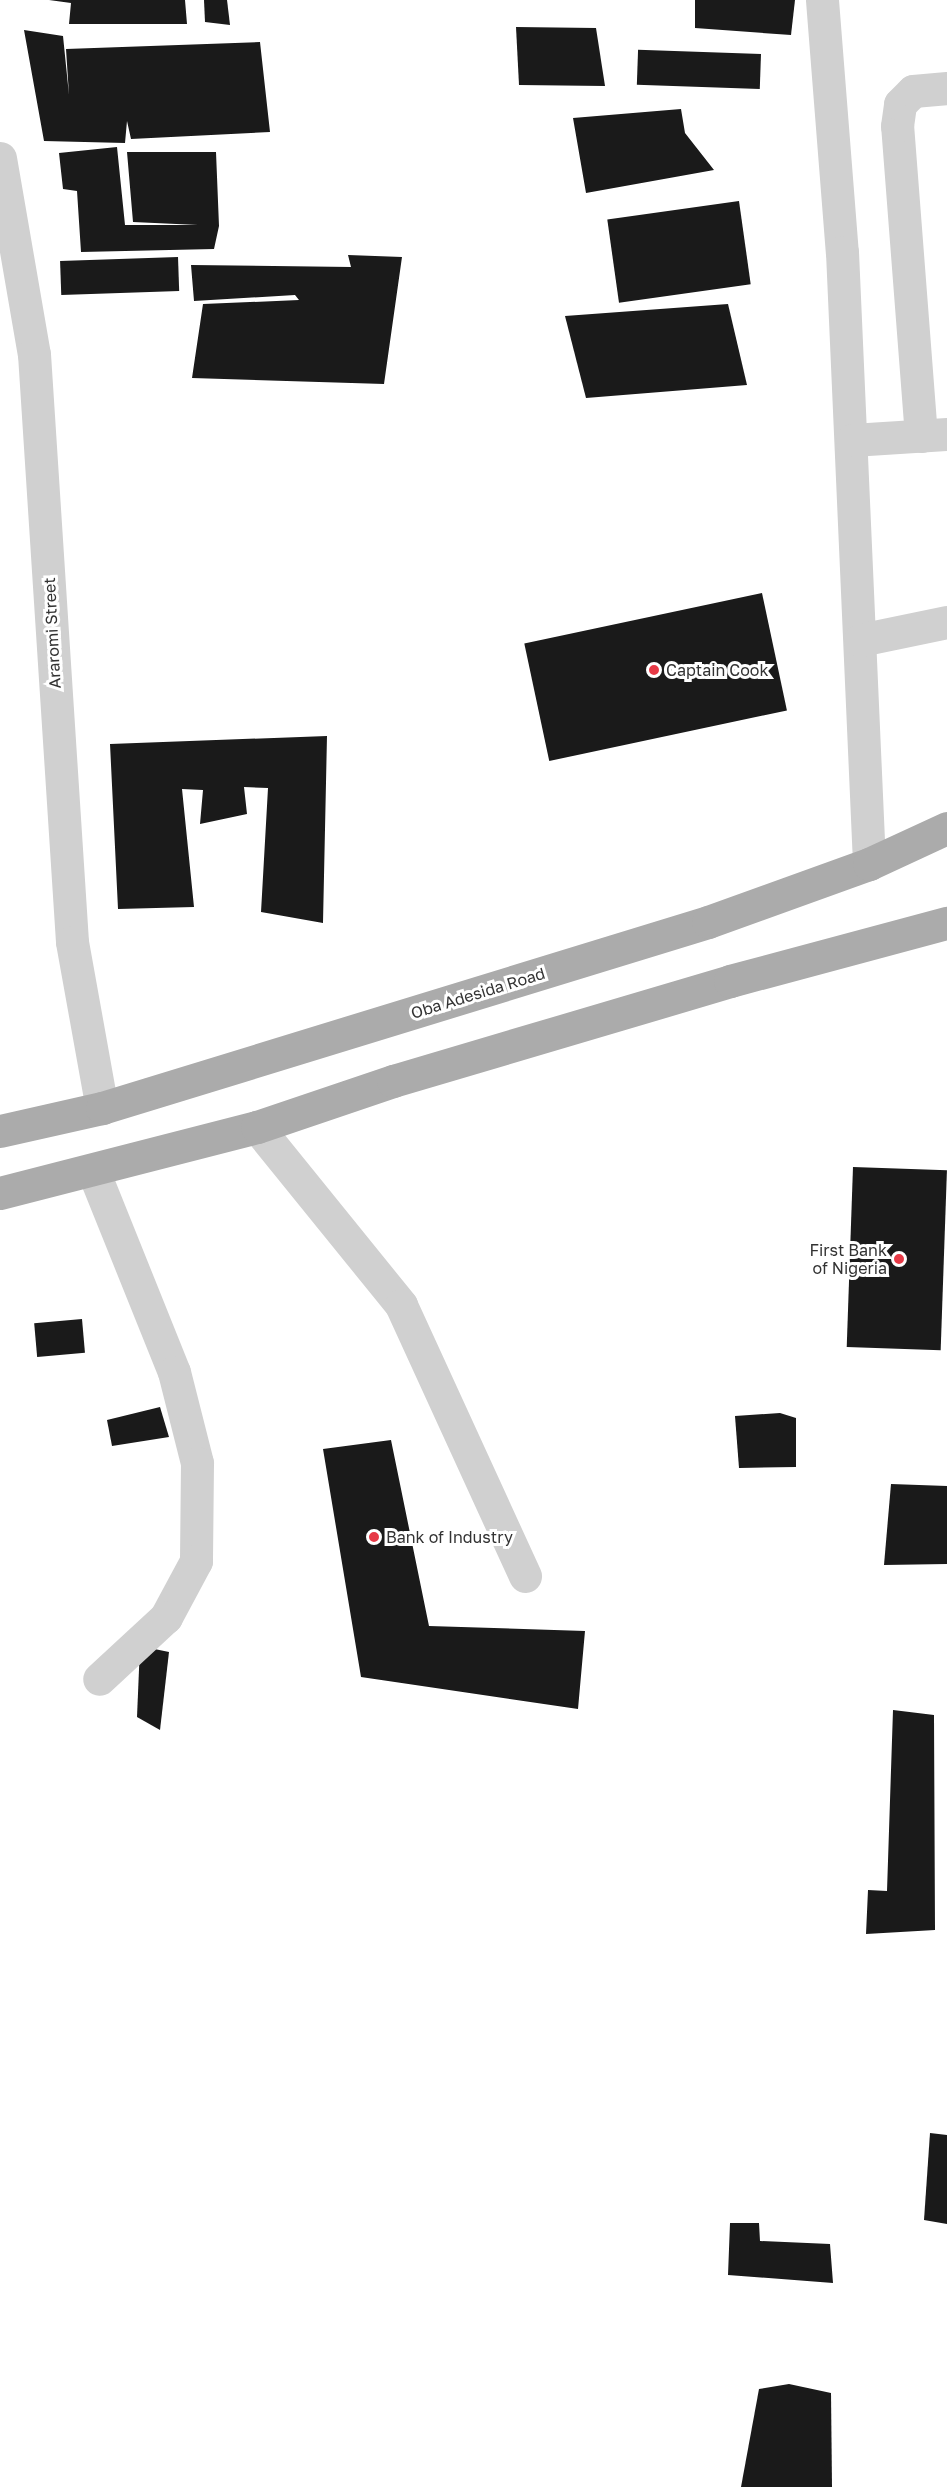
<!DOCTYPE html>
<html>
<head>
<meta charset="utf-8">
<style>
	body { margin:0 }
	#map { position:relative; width:947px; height:2487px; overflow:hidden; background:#fff; font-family:"Golos Text",sans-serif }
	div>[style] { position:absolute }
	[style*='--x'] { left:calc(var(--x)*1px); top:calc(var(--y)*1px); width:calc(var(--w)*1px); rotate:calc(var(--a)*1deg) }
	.building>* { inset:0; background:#1a1a1a; transform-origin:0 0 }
	.minor>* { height:33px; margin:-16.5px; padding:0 16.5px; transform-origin:16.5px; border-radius:16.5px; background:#d0d0d0 }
	.major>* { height:33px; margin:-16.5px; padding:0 16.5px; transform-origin:16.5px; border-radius:16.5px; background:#ababab }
	.dots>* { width:16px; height:16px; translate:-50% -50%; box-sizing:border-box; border:3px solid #fff; border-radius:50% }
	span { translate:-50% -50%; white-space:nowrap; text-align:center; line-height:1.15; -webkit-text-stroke:6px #fff; paint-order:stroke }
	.street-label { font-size:16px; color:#333 }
	.poi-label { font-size:16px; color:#333 }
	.left { translate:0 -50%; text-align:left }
	.right { translate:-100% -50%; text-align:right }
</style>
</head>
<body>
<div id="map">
	<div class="building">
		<i style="clip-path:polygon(49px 0,185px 0,187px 24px,69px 24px,71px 3px)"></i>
		<i style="clip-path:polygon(204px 0,227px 0,230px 25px,205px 22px)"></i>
		<i style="clip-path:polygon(695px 0,795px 0,791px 35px,695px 28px)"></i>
		<i style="clip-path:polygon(516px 27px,596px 28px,605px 86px,519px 85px)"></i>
		<i style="clip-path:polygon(24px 30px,63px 36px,69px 95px,66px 49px,260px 42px,270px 132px,131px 139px,127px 121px,125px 143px,44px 141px)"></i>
		<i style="left:761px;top:54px;width:35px;height:123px;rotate:92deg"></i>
		<i style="clip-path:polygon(681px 109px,685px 133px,714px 170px,586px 193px,573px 118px)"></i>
		<i style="clip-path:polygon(117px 147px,125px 225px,198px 225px,133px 222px,127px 152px,216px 152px,219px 226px,214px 249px,81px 252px,77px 191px,63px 189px,59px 153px)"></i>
		<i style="left:739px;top:201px;width:84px;height:133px;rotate:82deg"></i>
		<i style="clip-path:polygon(348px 255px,402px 257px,384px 384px,192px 378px,203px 304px,299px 300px,295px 295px,194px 301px,191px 265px,351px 267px)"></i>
		<i style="left:178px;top:257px;width:34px;height:118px;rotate:88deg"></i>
		<i style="clip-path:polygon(728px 304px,747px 385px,586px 398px,565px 316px)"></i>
		<i style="left:762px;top:593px;width:120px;height:243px;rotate:78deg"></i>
		<i style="clip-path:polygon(327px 736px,323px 923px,261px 912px,268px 788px,244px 787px,247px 814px,200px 824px,203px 790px,182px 789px,194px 907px,118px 909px,110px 744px)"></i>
		<i style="left:853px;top:1167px;width:94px;height:180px;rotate:2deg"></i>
		<i style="left:82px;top:1319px;width:34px;height:48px;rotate:85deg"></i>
		<i style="clip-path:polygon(160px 1407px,169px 1437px,112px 1446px,107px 1420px)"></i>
		<i style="clip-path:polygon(780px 1413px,796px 1418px,796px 1467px,739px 1468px,735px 1416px)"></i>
		<i style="clip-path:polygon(391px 1440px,429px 1626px,585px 1631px,578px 1709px,361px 1677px,323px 1449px)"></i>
		<i style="clip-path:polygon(891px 1484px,947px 1486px,947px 1564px,884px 1565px)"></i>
		<i style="clip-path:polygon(140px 1646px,169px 1652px,160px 1730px,137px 1717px)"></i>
		<i style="clip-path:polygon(893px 1710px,934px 1715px,935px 1930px,866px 1934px,868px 1890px,887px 1891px)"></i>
		<i style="clip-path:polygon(930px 2133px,947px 2135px,947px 2224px,924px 2220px)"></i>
		<i style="clip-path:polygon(730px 2223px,759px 2223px,760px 2241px,830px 2244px,833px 2283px,728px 2275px)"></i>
		<i style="clip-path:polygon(789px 2384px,831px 2393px,832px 2487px,741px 2487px,759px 2389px)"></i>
	</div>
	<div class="minor">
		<i style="--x:822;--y:0;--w:253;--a:85.5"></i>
		<i style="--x:842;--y:252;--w:613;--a:87.47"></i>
		<i style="--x:0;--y:158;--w:199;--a:80.2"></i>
		<i style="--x:34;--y:354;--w:589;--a:86.3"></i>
		<i style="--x:72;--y:942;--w:169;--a:79.8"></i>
		<i style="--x:921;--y:436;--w:311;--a:-94.4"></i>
		<i style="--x:897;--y:126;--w:22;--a:-82"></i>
		<i style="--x:900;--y:104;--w:18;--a:-45"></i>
		<i style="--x:913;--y:91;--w:34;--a:-5"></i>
		<i style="--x:852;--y:440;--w:95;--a:-3.6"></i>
		<i style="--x:860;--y:640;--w:89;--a:-11.7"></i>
		<i style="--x:257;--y:1127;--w:229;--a:51"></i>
		<i style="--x:401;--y:1305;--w:298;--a:65.4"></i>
		<i style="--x:94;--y:1173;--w:214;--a:68.1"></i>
		<i style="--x:174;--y:1372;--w:94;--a:75.8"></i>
		<i style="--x:197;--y:1463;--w:98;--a:90.6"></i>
		<i style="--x:196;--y:1561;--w:64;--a:118.2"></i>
		<i style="--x:166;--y:1617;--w:91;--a:137.2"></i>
	</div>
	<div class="major">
		<i style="--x:0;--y:1131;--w:105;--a:-12.7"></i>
		<i style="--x:102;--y:1108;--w:634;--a:-17.06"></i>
		<i style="--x:708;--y:922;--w:171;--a:-19.8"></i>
		<i style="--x:869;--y:864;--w:86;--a:-24.8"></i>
		<i style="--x:0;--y:1193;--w:265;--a:-14.4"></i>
		<i style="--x:257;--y:1127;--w:144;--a:-18.7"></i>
		<i style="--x:393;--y:1081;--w:352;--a:-16.5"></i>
		<i style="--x:730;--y:981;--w:225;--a:-15"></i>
	</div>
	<div class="dots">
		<i style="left:654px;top:670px;background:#e63946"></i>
		<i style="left:899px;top:1259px;background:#e63946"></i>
		<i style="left:374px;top:1537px;background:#e63946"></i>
	</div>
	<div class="street-label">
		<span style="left:52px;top:633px;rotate:-93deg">Araromi Street</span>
		<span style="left:478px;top:993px;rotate:-17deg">Oba Adesida Road</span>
	</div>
	<div class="poi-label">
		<span class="left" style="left:666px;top:670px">Captain Cook</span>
		<span class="right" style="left:887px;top:1259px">First Bank<br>of Nigeria</span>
		<span class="left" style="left:386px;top:1537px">Bank of Industry</span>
	</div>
</div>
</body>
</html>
